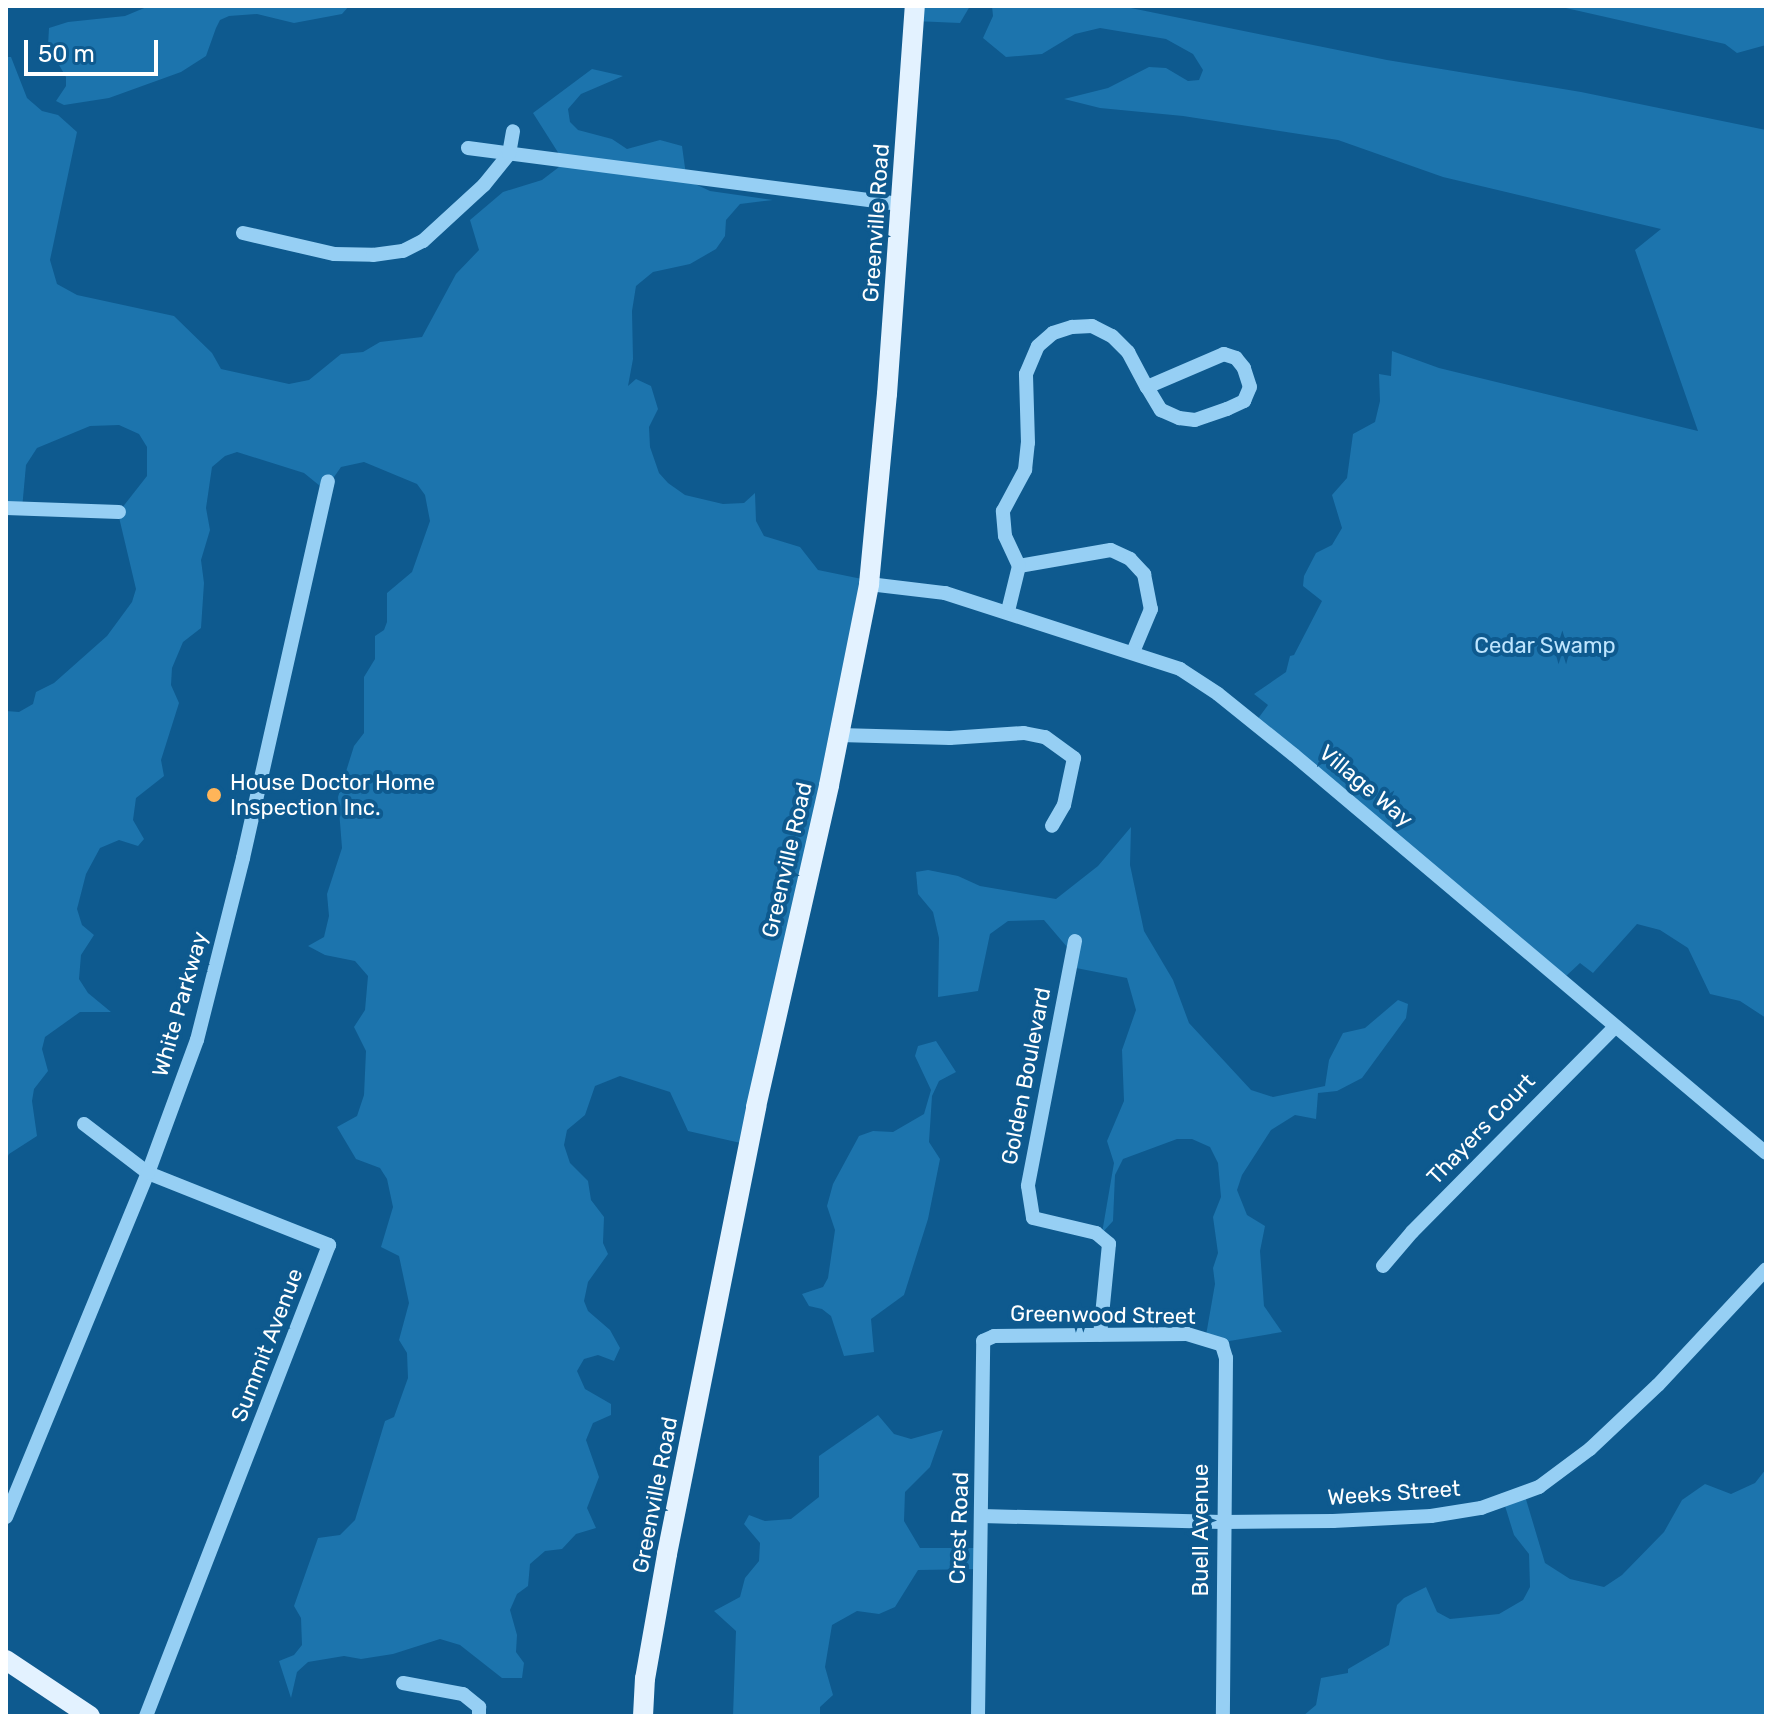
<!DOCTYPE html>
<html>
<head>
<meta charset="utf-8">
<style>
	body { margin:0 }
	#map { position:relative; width:1772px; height:1722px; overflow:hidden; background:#0e5a8f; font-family:Rubik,sans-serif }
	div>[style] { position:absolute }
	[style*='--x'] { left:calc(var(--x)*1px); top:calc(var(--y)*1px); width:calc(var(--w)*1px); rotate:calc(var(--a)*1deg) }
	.green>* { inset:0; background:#1c74ad }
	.minor>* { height:14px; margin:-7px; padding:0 7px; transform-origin:7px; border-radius:7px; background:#96cff4 }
	.major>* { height:20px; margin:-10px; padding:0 10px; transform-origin:10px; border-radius:10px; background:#e3f2ff }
	.dots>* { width:22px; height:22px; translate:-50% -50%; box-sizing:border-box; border:4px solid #0e5a8f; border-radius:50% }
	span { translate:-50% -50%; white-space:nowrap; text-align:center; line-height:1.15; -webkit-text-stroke:8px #0e5a8f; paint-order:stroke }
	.street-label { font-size:22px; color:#fff }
	.park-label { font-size:22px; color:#bee5fe }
	.poi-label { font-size:22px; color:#fff }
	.left { translate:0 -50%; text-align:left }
	.frame { position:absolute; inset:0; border:8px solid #fff; pointer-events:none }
	.scale { position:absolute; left:24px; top:40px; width:134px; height:36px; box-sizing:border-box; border:4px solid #fff; border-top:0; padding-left:10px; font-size:24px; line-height:28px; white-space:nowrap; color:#fff; -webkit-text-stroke:6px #0e5a8f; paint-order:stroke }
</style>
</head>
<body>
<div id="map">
	<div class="green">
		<i style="clip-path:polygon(149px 6px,349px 6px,342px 14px,294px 23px,257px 14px,229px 16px,220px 20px,216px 28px,206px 56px,181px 72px,109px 98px,64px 105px,56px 101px,66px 86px,66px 77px,48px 46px,49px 28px,68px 22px,125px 16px)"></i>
		<i style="clip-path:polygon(915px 6px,970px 6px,960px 23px,914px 21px)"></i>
		<i style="clip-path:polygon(992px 6px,1121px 6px,1387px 60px,1581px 92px,1766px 130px,1766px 1018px,1740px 1001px,1710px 994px,1688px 948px,1660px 930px,1637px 924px,1593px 973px,1580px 963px,1565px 977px,1257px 720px,1268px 705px,1254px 694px,1286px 672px,1290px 656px,1294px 655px,1322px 601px,1303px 586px,1304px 576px,1316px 553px,1332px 545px,1342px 528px,1332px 495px,1347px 478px,1353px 434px,1375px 422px,1380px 401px,1379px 374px,1391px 376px,1392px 351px,1439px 368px,1698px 431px,1635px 250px,1661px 229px,1443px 177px,1338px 140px,1183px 116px,1100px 108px,1064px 99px,1108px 88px,1149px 67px,1166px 68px,1188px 81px,1199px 80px,1203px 70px,1193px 54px,1166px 39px,1100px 28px,1075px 34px,1042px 54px,1006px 57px,983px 38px,993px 16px)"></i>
		<i style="clip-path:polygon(1557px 6px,1766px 6px,1766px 45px,1737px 53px,1725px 44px)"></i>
		<i style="clip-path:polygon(6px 57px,11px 57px,27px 98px,42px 111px,58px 115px,77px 132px,50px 260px,57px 284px,77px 295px,174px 316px,212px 353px,221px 369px,289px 384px,309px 380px,341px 354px,363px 352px,380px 342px,422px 337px,456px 274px,479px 250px,470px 220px,503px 192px,542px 180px,559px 167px,559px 154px,533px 113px,592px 69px,623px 76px,581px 94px,568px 109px,570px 122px,578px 130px,612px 139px,627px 149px,660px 140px,682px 146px,686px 175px,693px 183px,710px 191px,773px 200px,740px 204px,726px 220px,725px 236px,716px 249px,690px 264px,653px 272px,636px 286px,632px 311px,633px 359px,628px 386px,636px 379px,651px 386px,658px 409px,649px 427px,650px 447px,659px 473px,668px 483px,685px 495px,723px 504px,744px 503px,755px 493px,756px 521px,764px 536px,800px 547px,818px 570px,862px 579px,745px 1144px,688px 1131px,670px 1092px,620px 1076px,595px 1086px,585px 1115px,567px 1130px,564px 1145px,570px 1163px,588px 1181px,591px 1200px,604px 1217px,603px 1243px,608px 1254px,588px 1282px,584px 1301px,588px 1311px,610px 1330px,620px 1348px,614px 1361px,598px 1355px,584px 1359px,577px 1371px,585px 1389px,611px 1404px,611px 1415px,593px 1423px,586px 1440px,599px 1477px,587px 1508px,596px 1528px,576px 1534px,562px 1549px,545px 1551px,530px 1564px,528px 1586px,517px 1594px,510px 1610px,517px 1635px,516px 1652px,524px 1663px,522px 1678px,502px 1678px,460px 1645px,440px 1639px,393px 1654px,361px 1659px,344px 1656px,308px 1662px,297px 1672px,291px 1698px,279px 1661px,294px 1655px,302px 1645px,301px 1618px,294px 1606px,318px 1538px,340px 1535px,355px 1520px,385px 1421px,394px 1417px,408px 1378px,407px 1353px,399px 1340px,409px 1303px,399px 1256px,381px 1247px,393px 1207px,387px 1179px,380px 1168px,356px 1159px,337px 1127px,357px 1116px,364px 1095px,366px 1051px,354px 1027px,365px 1010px,368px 976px,355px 961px,325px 955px,308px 946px,324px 937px,329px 916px,327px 894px,342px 848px,338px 797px,354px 746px,364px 733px,364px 677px,375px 659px,375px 636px,384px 630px,387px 622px,387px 593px,412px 572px,430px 521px,425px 495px,417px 484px,364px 462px,341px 467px,325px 490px,304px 473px,237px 452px,225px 456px,212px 467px,206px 508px,210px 530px,201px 560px,204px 583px,201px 628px,183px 642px,172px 668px,171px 685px,179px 703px,161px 760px,164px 776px,136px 798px,133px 820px,144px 839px,138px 846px,119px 840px,100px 848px,86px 874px,77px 909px,82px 925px,94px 935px,81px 955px,79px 979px,88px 993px,111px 1012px,80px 1012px,45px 1037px,42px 1049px,48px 1071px,34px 1089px,32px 1101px,37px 1136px,9px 1154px,6px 1160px,6px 711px,19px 712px,33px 704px,36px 692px,54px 683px,107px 636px,132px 602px,136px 589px,118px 513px,147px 476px,147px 447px,139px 434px,119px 425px,90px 426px,37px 448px,26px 465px,22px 509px,6px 512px,6px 538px)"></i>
		<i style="clip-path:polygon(1131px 827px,1130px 865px,1144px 931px,1173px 980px,1189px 1023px,1251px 1090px,1273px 1097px,1325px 1086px,1329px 1060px,1343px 1033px,1365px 1028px,1398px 1000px,1408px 1004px,1406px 1018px,1362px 1078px,1337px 1091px,1318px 1093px,1316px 1119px,1295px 1115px,1271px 1130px,1242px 1175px,1237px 1190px,1247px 1215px,1265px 1226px,1260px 1251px,1264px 1306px,1282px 1332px,1212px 1344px,1205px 1341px,1215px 1284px,1213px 1268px,1218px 1253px,1213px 1217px,1221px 1197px,1218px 1163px,1210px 1147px,1192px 1139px,1177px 1139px,1123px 1159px,1115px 1175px,1113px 1221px,1102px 1233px,1114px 1163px,1107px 1141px,1124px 1101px,1122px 1050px,1136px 1010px,1127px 978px,1076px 968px,1073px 954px,1044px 920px,1008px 921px,990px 934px,978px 991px,938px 997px,939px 938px,933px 912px,918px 894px,916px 872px,928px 870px,958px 876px,980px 886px,1056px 899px,1098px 866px)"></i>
		<i style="clip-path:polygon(936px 1041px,956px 1072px,939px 1081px,932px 1096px,929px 1142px,940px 1159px,928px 1219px,904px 1295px,871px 1319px,874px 1352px,844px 1356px,831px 1316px,822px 1309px,809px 1306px,802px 1294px,823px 1287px,828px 1278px,835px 1230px,827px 1206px,833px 1184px,859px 1136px,873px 1131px,893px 1132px,924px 1114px,931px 1090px,915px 1056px,918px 1046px)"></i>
		<i style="clip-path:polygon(878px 1415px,894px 1434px,911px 1439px,943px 1430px,930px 1467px,905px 1492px,904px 1521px,920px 1548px,981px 1548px,980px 1569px,918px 1570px,895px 1607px,879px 1614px,857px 1611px,832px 1625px,825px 1667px,833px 1695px,820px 1707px,820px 1716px,733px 1716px,736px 1631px,714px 1611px,740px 1597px,745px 1578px,759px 1561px,760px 1543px,744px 1524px,749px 1515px,765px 1521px,791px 1519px,819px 1497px,819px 1456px)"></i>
		<i style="clip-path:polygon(1766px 1469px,1766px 1716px,1303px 1716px,1316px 1705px,1321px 1678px,1348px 1673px,1348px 1669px,1389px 1645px,1397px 1605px,1404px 1598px,1426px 1587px,1437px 1612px,1450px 1619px,1499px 1614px,1523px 1600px,1530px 1587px,1529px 1554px,1514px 1535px,1505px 1506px,1525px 1496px,1545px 1563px,1570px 1579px,1604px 1587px,1622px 1575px,1664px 1532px,1682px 1500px,1705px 1484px,1731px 1494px,1755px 1483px)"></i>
	</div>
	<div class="minor">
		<i style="--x:468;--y:148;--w:437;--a:7.4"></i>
		<i style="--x:243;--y:233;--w:93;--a:13"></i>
		<i style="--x:334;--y:254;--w:39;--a:1"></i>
		<i style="--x:373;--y:255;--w:30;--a:-8"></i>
		<i style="--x:403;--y:251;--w:22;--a:-27"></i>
		<i style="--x:423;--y:241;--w:83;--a:-42.6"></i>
		<i style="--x:484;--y:185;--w:40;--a:-51"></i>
		<i style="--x:509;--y:154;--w:23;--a:-80"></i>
		<i style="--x:6;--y:508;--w:113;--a:2"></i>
		<i style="--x:1019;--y:566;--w:93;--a:-9.9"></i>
		<i style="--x:1111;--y:550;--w:21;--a:25"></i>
		<i style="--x:1130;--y:559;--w:21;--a:47"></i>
		<i style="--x:1144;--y:574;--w:36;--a:79"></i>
		<i style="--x:1151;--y:609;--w:47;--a:112.7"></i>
		<i style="--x:869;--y:584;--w:77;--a:6.8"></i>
		<i style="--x:945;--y:593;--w:247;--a:17.9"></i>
		<i style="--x:1180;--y:669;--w:45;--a:33.3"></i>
		<i style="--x:1218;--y:694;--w:97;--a:38.8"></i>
		<i style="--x:1294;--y:755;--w:617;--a:40.14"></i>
		<i style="--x:1008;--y:611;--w:46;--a:-76.3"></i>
		<i style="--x:1019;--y:566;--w:33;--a:-115"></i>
		<i style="--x:1005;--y:536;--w:25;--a:-95"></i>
		<i style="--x:1003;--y:511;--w:47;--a:-61.8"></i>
		<i style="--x:1025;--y:470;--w:27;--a:-84"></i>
		<i style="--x:1028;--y:443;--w:69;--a:-91.7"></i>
		<i style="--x:1026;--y:374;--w:30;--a:-67"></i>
		<i style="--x:1038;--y:346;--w:20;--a:-41"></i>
		<i style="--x:1053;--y:333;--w:20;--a:-18"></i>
		<i style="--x:1072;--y:327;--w:20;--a:-3"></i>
		<i style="--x:1092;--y:326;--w:22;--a:27"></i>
		<i style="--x:1112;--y:336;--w:23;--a:45"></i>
		<i style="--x:1128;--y:352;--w:40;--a:62"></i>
		<i style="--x:1147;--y:387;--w:27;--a:59"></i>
		<i style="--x:1161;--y:410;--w:20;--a:24"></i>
		<i style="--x:1179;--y:418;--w:16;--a:7"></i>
		<i style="--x:1195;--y:420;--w:34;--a:-19"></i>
		<i style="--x:1227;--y:409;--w:19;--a:-25"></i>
		<i style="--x:1244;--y:401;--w:15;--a:-67"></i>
		<i style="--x:1250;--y:387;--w:20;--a:-108"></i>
		<i style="--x:1244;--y:368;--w:13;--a:-129"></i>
		<i style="--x:1236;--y:358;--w:13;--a:-162"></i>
		<i style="--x:1224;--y:354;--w:84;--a:156.8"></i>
		<i style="--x:839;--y:735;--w:111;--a:1.5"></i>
		<i style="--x:950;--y:738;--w:74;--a:-3.9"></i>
		<i style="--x:1024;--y:733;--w:21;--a:11"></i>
		<i style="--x:1045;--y:737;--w:36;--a:36"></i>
		<i style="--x:1074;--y:758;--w:48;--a:102"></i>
		<i style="--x:1064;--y:805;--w:24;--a:120"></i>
		<i style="--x:1075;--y:941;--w:249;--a:100.9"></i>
		<i style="--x:1028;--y:1186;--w:32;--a:81"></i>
		<i style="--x:1033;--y:1218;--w:65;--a:13.4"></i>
		<i style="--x:1096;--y:1233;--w:17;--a:40"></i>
		<i style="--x:1109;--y:1244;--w:91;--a:95.6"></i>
		<i style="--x:84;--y:1124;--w:81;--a:37.4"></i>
		<i style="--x:148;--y:1173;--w:195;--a:21.7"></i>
		<i style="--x:329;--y:1245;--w:505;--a:111.23"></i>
		<i style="--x:1383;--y:1266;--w:45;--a:-49.5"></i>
		<i style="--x:1412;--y:1232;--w:289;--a:-45.3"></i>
		<i style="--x:981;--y:1516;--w:241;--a:1.4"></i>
		<i style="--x:1222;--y:1522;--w:111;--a:-0.5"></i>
		<i style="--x:1333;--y:1521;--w:98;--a:-2.9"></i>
		<i style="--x:1431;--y:1516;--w:51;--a:-9.1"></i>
		<i style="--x:1481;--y:1508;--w:62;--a:-19.9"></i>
		<i style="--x:1539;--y:1487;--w:64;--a:-36.7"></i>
		<i style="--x:1590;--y:1449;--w:93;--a:-43.3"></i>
		<i style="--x:1658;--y:1385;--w:158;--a:-47"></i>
		<i style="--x:6;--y:1517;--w:372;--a:-67.6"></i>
		<i style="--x:148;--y:1173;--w:142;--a:-69.8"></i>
		<i style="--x:197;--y:1040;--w:188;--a:-75.8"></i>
		<i style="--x:243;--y:858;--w:386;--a:-77.3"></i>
		<i style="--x:403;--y:1683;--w:61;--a:10.4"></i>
		<i style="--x:463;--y:1694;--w:21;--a:39"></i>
		<i style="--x:479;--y:1707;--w:9;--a:90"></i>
		<i style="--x:978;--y:1716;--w:375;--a:-89.2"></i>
		<i style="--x:983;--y:1341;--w:12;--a:-24"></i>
		<i style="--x:994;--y:1336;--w:193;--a:-0.6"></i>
		<i style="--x:1187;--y:1334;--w:37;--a:17"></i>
		<i style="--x:1222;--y:1345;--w:14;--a:73"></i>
		<i style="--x:1226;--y:1358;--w:358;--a:90.5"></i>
	</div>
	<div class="major">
		<i style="--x:6;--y:1660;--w:101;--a:33.7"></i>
		<i style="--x:643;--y:1716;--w:37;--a:-87"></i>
		<i style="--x:645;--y:1679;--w:127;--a:-80"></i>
		<i style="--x:667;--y:1554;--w:456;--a:-78.7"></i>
		<i style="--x:756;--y:1107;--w:330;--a:-77.2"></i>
		<i style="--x:829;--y:785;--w:205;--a:-78.7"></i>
		<i style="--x:869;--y:584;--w:191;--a:-84.6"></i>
		<i style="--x:887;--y:394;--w:389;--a:-85.9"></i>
	</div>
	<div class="dots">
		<i style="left:214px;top:795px;background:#ffb559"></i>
	</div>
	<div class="street-label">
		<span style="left:876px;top:223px;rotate:-86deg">Greenville Road</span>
		<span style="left:1366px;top:786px;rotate:40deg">Village Way</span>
		<span style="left:787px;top:860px;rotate:-77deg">Greenville Road</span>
		<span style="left:180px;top:1004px;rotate:-74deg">White Parkway</span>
		<span style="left:1026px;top:1076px;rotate:-79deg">Golden Boulevard</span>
		<span style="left:1481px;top:1129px;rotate:-46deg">Thayers Court</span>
		<span style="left:1103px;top:1315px;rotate:1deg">Greenwood Street</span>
		<span style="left:267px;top:1345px;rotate:-69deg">Summit Avenue</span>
		<span style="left:1394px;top:1493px;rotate:-4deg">Weeks Street</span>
		<span style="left:655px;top:1495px;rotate:-79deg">Greenville Road</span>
		<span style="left:959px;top:1528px;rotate:-88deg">Crest Road</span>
		<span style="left:1201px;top:1530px;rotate:-90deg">Buell Avenue</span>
	</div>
	<div class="park-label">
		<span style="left:1545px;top:646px">Cedar Swamp</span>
	</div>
	<div class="poi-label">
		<span class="left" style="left:230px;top:795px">House Doctor Home<br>Inspection Inc.</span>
	</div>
	<div class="frame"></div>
	<div class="scale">50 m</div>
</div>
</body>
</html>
